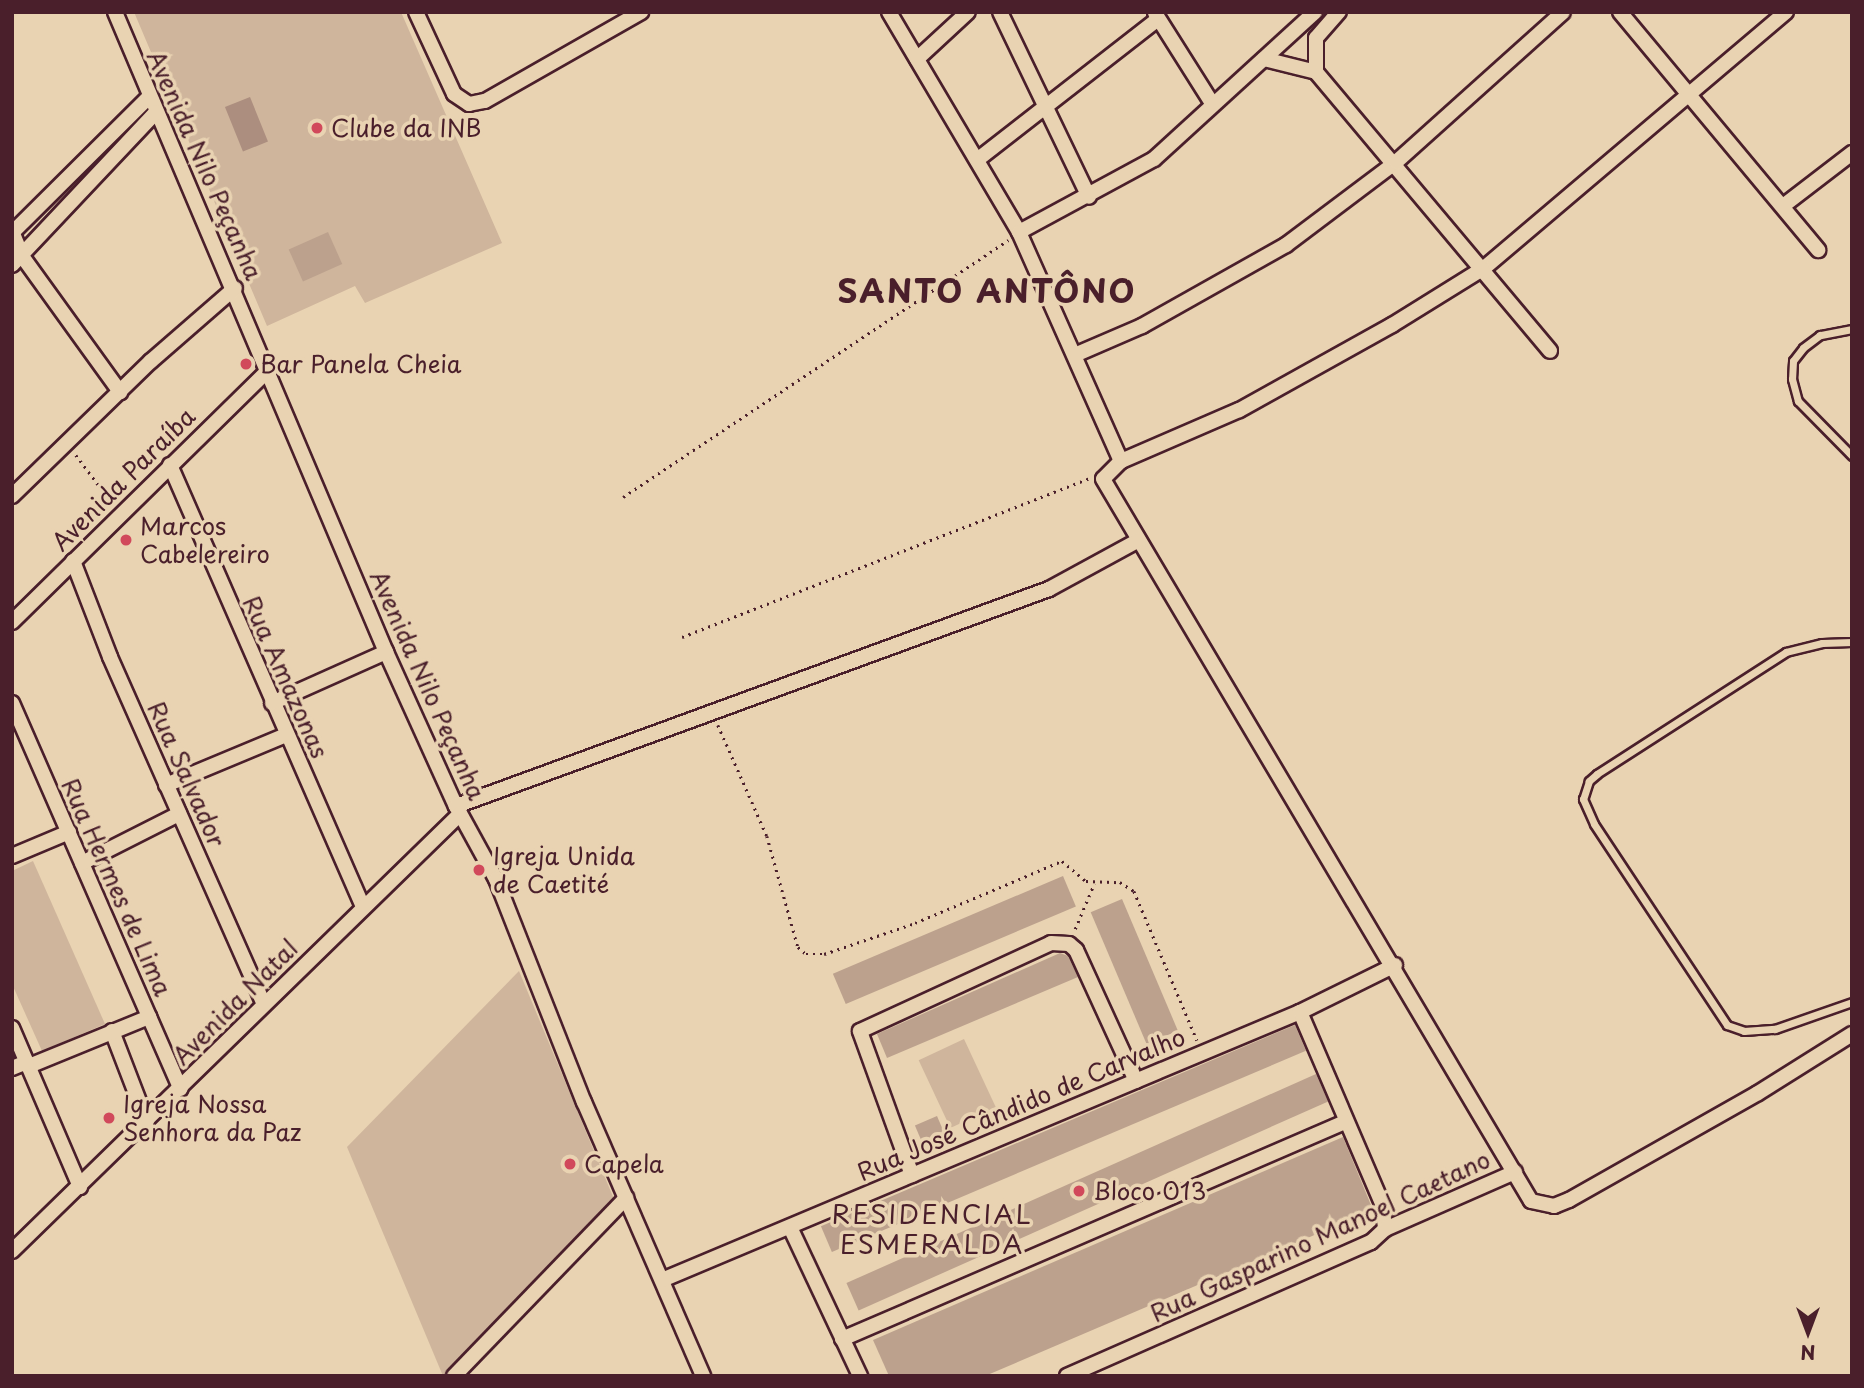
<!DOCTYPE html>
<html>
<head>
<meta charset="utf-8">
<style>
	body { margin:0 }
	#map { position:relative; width:1864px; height:1388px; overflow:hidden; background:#e9d3b2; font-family:"Playpen Sans",sans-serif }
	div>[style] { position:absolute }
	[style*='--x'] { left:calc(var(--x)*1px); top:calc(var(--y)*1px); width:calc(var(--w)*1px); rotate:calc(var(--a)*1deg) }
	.green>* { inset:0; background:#cfb59c; transform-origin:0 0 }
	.water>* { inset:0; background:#ac8e7f; transform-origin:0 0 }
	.building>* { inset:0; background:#bca18d; transform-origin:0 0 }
	.path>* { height:2.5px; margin-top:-1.25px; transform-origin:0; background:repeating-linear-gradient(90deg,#4a1f2b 0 2px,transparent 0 7px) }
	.roads { filter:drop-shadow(2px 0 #4a1f2b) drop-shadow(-2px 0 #4a1f2b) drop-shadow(0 2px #4a1f2b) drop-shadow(0 -2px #4a1f2b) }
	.service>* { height:7px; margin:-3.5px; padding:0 3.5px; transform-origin:3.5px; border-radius:3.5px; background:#e9d3b2 }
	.minor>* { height:14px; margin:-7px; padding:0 7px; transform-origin:7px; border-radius:7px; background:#e9d3b2 }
	.dots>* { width:19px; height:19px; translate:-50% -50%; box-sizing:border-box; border:4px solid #e9d3b2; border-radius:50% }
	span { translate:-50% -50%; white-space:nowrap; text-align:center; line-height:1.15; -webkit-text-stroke:7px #e9d3b2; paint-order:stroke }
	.poi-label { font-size:24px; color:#4a1f2b }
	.left { translate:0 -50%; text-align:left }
	.street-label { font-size:24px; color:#4a1f2b }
	.neighbourhood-label { font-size:26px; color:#4a1f2b; letter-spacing:2px }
	.district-label { font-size:32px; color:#4a1f2b; font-weight:700; letter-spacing:2px }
	.frame { position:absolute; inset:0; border:14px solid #4a1f2b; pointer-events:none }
	.north { position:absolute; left:1773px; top:1297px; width:70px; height:70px; -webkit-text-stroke:5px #e9d3b2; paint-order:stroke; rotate:180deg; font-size:19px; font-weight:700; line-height:28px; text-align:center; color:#4a1f2b }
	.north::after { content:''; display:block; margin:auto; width:24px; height:32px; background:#4a1f2b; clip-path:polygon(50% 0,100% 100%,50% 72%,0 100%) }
</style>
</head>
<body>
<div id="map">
	<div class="green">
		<i style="clip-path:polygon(134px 12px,401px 12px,502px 243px,365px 303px,355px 286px,267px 326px)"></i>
		<i style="clip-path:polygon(33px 861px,105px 1024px,42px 1051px,12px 984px,12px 871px)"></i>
		<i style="clip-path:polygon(519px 971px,614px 1199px,443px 1376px,347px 1147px)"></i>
		<i style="left:964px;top:1039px;width:75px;height:50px;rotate:65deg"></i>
	</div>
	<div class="water">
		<i style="left:250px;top:97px;width:48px;height:27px;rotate:68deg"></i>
	</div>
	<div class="building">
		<i style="left:328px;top:232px;width:35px;height:43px;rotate:66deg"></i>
		<i style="left:1063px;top:876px;width:33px;height:250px;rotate:67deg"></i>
		<i style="left:1122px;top:899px;width:143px;height:34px;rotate:67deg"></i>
		<i style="clip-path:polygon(1060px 953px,1068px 956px,1078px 977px,887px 1058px,877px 1034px)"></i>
		<i style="left:1295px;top:1025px;width:28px;height:515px;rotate:67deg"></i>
		<i style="left:1316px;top:1074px;width:30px;height:514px;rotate:66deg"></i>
		<i style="left:937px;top:1116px;width:21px;height:24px;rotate:67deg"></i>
		<i style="clip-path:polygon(1343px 1137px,1373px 1210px,985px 1376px,889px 1376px,873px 1340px)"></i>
	</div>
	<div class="path">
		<i style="--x:76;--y:455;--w:60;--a:53.1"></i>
		<i style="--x:623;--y:497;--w:463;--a:-33.7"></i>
		<i style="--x:682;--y:637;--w:438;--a:-21.3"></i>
		<i style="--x:718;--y:725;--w:121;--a:66.2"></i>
		<i style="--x:767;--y:836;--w:115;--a:74.4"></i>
		<i style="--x:798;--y:947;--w:11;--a:41"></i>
		<i style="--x:806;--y:954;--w:18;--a:0"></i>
		<i style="--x:824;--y:954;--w:96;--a:-18.8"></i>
		<i style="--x:915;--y:923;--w:160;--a:-22.9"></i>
		<i style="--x:1062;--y:861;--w:31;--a:40"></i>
		<i style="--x:1086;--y:881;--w:34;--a:2"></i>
		<i style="--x:1120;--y:882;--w:17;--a:33"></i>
		<i style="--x:1134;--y:891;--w:162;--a:67.1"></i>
		<i style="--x:1075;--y:929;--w:49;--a:-67.1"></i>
	</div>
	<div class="roads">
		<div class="service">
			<i style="--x:1852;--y:329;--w:33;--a:169"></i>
			<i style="--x:1820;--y:335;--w:21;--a:143"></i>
			<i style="--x:1803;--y:348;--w:16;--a:128"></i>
			<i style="--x:1793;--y:361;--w:18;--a:93"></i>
			<i style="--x:1792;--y:379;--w:23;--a:75"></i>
			<i style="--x:1798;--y:401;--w:77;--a:45.5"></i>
			<i style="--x:1852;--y:642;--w:30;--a:178"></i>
			<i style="--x:1822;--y:643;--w:37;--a:166"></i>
			<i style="--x:1786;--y:652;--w:225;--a:147.2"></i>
			<i style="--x:1597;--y:774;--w:11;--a:139"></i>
			<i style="--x:1589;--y:781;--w:19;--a:108"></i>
			<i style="--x:1583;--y:799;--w:27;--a:66"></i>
			<i style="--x:1594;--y:824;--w:241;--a:56.5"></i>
			<i style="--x:1727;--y:1025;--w:18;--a:19"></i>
			<i style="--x:1744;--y:1031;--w:31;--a:-4"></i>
			<i style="--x:1775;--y:1029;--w:82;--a:-19.3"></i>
		</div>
		<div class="minor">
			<i style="--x:115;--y:12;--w:695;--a:67.05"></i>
			<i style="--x:386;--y:652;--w:169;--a:65.6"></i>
			<i style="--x:456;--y:806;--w:83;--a:61.3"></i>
			<i style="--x:496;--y:879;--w:240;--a:68.5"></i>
			<i style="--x:584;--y:1102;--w:299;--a:66.5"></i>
			<i style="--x:416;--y:12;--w:90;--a:65.1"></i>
			<i style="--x:454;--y:94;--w:18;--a:34"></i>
			<i style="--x:469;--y:104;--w:16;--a:-11"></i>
			<i style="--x:485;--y:101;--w:180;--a:-29.7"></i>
			<i style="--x:889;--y:12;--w:256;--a:59.4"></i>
			<i style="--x:1019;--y:232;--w:251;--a:66"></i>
			<i style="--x:1000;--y:12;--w:205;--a:64.3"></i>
			<i style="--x:1620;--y:12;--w:310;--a:50.2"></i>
			<i style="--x:1786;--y:12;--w:396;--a:139.7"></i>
			<i style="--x:1484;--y:268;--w:108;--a:148.2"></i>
			<i style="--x:1392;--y:325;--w:175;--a:150.9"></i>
			<i style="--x:1239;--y:410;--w:129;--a:156.6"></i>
			<i style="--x:1121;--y:461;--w:25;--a:135"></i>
			<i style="--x:1103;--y:479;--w:839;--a:59.34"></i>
			<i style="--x:1531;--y:1201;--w:24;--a:12"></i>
			<i style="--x:1554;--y:1206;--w:16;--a:-22"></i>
			<i style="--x:1569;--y:1200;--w:217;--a:-29.5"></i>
			<i style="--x:1758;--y:1093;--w:111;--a:-32.1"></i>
			<i style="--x:1155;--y:13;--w:107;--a:57.7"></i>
			<i style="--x:917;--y:59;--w:69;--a:-42.7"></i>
			<i style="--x:1264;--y:59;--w:54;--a:14"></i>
			<i style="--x:1316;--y:72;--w:364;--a:50"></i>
			<i style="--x:1316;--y:72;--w:34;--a:-90"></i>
			<i style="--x:1316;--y:38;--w:35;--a:-49"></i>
			<i style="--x:977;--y:160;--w:229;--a:-37.9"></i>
			<i style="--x:1783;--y:206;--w:87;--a:-37.5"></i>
			<i style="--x:12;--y:231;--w:27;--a:68"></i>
			<i style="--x:22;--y:256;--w:168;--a:54.2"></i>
			<i style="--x:1019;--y:232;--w:153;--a:-28.4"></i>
			<i style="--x:1154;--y:159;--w:218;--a:-42.4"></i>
			<i style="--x:12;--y:233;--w:193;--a:-44.8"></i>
			<i style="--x:12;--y:265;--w:210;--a:-46.7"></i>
			<i style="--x:1077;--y:354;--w:71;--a:-23.3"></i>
			<i style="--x:1142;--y:326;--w:165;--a:-29.4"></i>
			<i style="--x:1286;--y:245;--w:138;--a:-37"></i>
			<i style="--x:1396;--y:162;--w:224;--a:-41.9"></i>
			<i style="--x:170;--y:465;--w:482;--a:66.4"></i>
			<i style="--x:12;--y:496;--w:194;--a:-44.2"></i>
			<i style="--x:151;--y:361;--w:111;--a:-41"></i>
			<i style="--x:73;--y:561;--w:103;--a:68.9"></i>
			<i style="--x:110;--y:657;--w:380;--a:66.1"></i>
			<i style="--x:12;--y:622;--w:359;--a:-44.5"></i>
			<i style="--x:12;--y:703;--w:421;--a:66.4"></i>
			<i style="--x:272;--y:703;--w:125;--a:-24.1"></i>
			<i style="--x:166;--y:785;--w:130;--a:-22.6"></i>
			<i style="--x:456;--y:806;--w:631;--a:-20.1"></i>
			<i style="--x:1049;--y:589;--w:102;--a:-28.6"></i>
			<i style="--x:12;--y:856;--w:62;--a:-22.8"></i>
			<i style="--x:82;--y:863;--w:109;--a:-26.8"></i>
			<i style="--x:1300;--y:1012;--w:208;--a:66.8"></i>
			<i style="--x:1382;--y:1203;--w:26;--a:83"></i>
			<i style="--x:12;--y:1028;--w:173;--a:66.8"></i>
			<i style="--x:112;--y:1031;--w:97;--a:69"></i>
			<i style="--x:29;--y:1066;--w:130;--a:-22.2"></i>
			<i style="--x:12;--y:1068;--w:16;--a:-22"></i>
			<i style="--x:912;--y:1175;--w:153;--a:-109.9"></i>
			<i style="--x:860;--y:1031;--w:210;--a:-24.7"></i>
			<i style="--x:1051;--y:943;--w:18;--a:3"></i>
			<i style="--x:1069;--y:944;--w:9;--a:41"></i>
			<i style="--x:1076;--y:950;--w:144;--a:65.4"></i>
			<i style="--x:790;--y:1227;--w:165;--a:64.8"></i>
			<i style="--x:12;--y:1251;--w:626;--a:-44.29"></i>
			<i style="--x:662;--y:1280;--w:692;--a:-22.79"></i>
			<i style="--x:1300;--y:1012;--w:106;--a:-26.3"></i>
			<i style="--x:842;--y:1339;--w:548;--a:-23.34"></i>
			<i style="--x:454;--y:1376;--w:248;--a:-46"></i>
			<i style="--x:1067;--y:1376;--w:332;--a:-23.8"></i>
			<i style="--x:1371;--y:1242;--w:19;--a:-43"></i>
			<i style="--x:1385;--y:1229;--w:142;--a:-23.7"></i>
		</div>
	</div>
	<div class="dots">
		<i style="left:317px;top:128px;background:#d1495b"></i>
		<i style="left:246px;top:364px;background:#d1495b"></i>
		<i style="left:126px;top:540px;background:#d1495b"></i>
		<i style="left:479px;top:870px;background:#d1495b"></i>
		<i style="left:109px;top:1118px;background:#d1495b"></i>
		<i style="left:570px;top:1164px;background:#d1495b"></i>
		<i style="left:1079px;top:1191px;background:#d1495b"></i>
	</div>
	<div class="poi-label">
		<span class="left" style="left:331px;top:128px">Clube da INB</span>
		<span class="left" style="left:260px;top:364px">Bar Panela Cheia</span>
		<span class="left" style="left:140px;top:540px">Marcos<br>Cabelereiro</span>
		<span class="left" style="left:493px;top:870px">Igreja Unida<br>de Caetité</span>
		<span class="left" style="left:123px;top:1118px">Igreja Nossa<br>Senhora da Paz</span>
		<span class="left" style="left:584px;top:1164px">Capela</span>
		<span class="left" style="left:1093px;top:1191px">Bloco 013</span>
	</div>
	<div class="street-label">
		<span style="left:205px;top:165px;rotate:66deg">Avenida Nilo Peçanha</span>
		<span style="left:123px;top:479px;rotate:-45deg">Avenida Paraíba</span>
		<span style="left:286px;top:677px;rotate:66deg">Rua Amazonas</span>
		<span style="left:428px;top:685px;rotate:66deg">Avenida Nilo Peçanha</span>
		<span style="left:187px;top:774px;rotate:66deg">Rua Salvador</span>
		<span style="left:117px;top:887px;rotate:66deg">Rua Hermes de Lima</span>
		<span style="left:235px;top:1002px;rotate:-45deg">Avenida Natal</span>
		<span style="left:1021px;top:1104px;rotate:-23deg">Rua José Cândido de Carvalho</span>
		<span style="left:1320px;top:1236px;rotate:-25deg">Rua Gasparino Manoel Caetano</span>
	</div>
	<div class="neighbourhood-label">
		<span style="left:932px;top:1229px">RESIDENCIAL<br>ESMERALDA</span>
	</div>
	<div class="district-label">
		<span style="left:987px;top:290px">SANTO ANTÔNO</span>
	</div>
	<div class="frame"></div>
	<div class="north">N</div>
</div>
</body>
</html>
